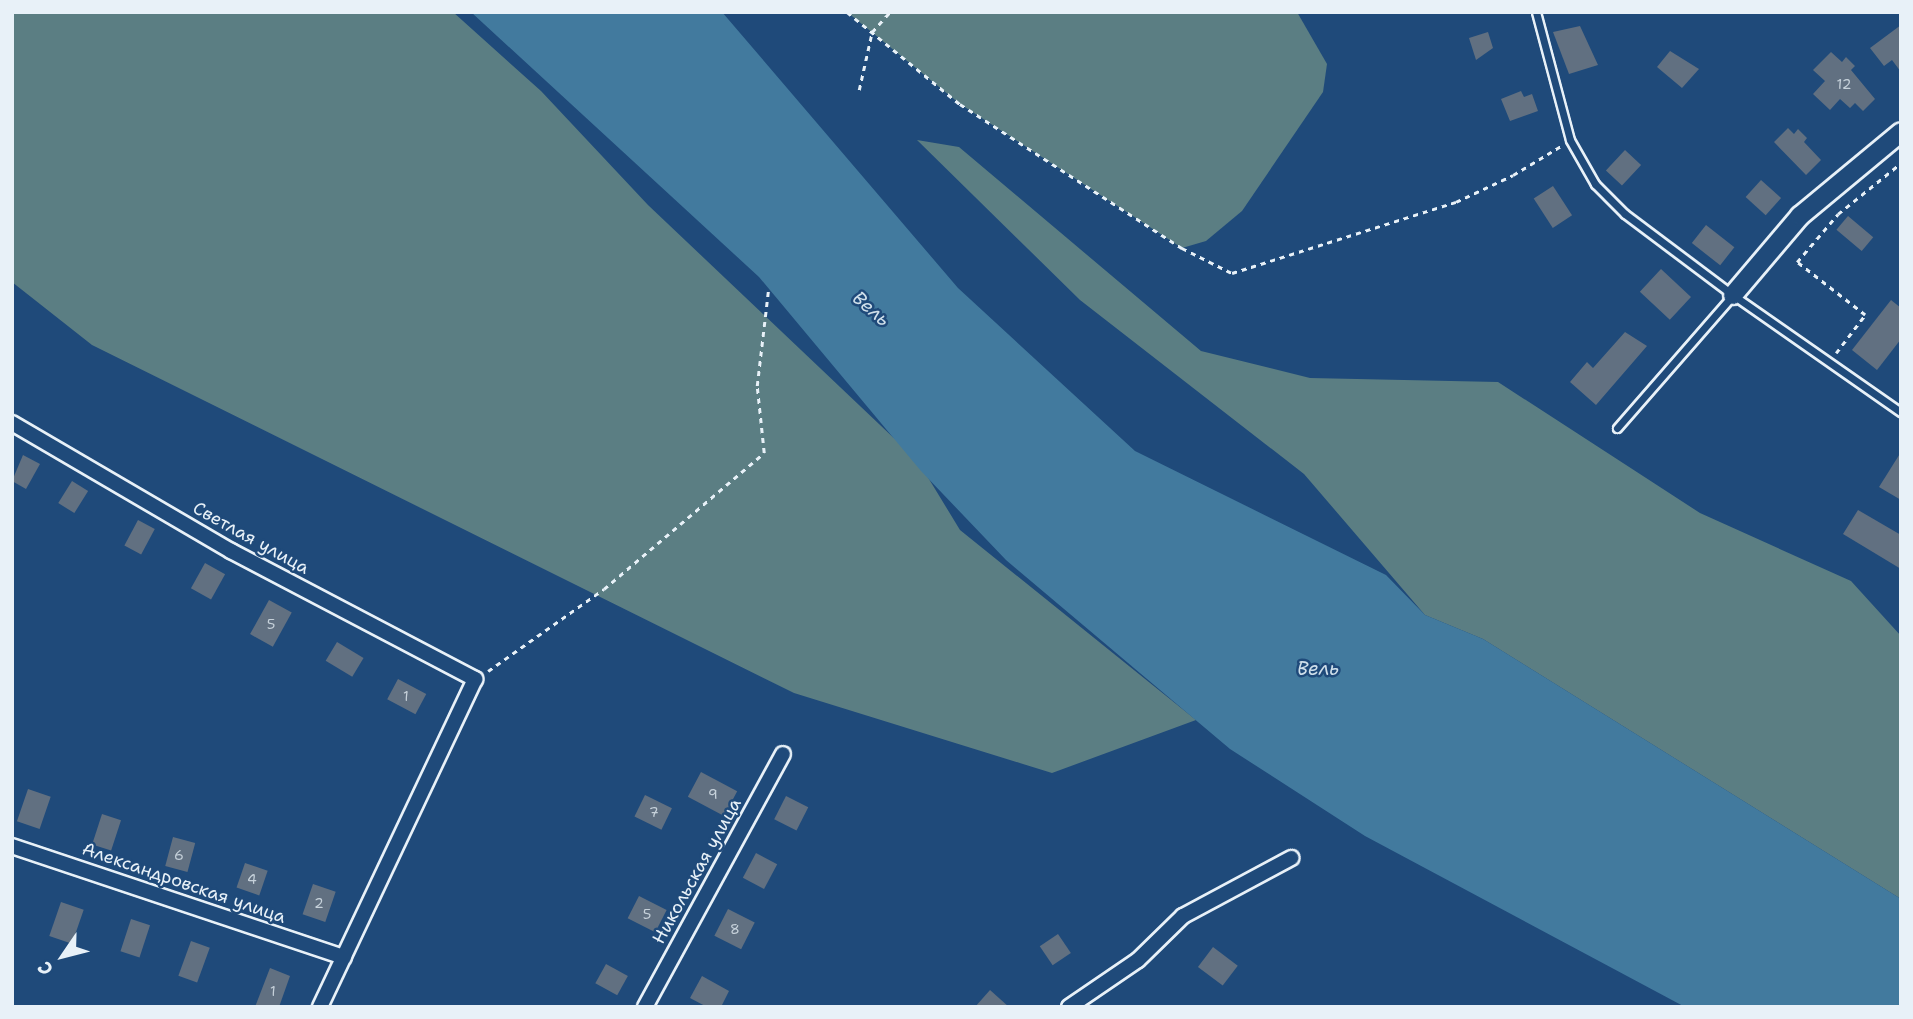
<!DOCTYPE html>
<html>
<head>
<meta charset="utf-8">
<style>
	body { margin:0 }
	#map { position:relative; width:1913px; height:1019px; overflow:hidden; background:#1f4a7a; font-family:"Shantell Sans",sans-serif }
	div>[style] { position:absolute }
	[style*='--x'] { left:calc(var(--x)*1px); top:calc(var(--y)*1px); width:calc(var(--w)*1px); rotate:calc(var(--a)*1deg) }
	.green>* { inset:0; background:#5b7e83 }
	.water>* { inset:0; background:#427a9e }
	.building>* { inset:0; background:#617081; transform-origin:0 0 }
	.path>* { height:2.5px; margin-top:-1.25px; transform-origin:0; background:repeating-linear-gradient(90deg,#e8f1f8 0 5px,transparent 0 10px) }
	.roads { filter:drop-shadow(2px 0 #e8f1f8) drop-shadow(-2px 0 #e8f1f8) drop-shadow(0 2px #e8f1f8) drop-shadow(0 -2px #e8f1f8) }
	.service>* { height:7px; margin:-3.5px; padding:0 3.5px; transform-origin:3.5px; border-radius:3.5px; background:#1f4a7a }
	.minor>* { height:14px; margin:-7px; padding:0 7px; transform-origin:7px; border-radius:7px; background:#1f4a7a }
	.tertiary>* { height:18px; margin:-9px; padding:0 9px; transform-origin:9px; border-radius:9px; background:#1f4a7a }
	span { translate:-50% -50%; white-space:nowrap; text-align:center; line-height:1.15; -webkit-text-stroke:5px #1f4a7a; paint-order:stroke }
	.number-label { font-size:14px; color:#c6d1da }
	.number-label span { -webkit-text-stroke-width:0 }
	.street-label { font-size:18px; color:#e8f1f8 }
	.water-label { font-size:19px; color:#cfdfea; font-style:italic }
	.frame { position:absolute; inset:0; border:14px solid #e8f1f8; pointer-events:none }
	.north { position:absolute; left:28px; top:921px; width:70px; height:70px; -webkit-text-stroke:5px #1f4a7a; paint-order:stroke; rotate:235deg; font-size:19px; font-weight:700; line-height:28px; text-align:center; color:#e8f1f8 }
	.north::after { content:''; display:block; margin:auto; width:24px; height:32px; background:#e8f1f8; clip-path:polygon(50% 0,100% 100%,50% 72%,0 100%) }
</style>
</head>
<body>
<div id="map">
	<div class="green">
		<i style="clip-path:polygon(12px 12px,453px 12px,541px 91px,648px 205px,918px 461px,960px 530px,1196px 720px,1052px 773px,794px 693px,92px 345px,12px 282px)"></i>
		<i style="clip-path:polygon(847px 12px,1297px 12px,1327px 64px,1323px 92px,1242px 211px,1206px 241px,1182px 248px,960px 104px)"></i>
		<i style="clip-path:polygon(917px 140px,959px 147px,1201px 351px,1310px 378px,1498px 382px,1700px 513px,1851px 581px,1901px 636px,1901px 899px,1483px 639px,1425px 615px,1304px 474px,1080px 300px)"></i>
	</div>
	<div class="water">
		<i style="clip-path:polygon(471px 12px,722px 12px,958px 288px,1135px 451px,1386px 575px,1425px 615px,1483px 639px,1901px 899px,1901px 1007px,1685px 1007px,1365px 836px,1230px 749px,1006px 560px,921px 471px,759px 277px)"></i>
	</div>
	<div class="building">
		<i style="clip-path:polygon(1901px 25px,1901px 72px,1892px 60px,1884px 66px,1870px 48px)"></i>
		<i style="clip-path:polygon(1580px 26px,1598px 65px,1569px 74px,1553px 32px)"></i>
		<i style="clip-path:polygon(1488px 32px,1493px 48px,1476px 60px,1469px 38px)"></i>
		<i style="clip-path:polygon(1670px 51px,1699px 69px,1682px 88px,1657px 67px)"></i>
		<i style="clip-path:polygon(1831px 52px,1842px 62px,1846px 57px,1855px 66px,1851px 70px,1875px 99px,1863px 111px,1855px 103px,1850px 108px,1840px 99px,1830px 110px,1813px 94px,1825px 81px,1813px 70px)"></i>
		<i style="clip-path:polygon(1521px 91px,1524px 97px,1532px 94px,1538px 111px,1510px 121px,1501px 99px)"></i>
		<i style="clip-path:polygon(1788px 128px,1794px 134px,1798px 129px,1807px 138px,1804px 142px,1821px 160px,1806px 175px,1774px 142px)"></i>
		<i style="left:1625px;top:150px;width:22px;height:28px;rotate:43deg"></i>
		<i style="left:1761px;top:180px;width:27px;height:23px;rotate:42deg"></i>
		<i style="left:1553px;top:186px;width:35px;height:23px;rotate:57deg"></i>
		<i style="left:1848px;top:216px;width:33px;height:18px;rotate:40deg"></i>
		<i style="left:1706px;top:225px;width:36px;height:23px;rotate:38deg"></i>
		<i style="left:1661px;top:269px;width:41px;height:31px;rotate:43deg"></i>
		<i style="clip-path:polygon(1891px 300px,1901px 308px,1901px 339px,1877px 370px,1852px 350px)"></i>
		<i style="clip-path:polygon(1625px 332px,1647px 346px,1596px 405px,1570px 382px,1587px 362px,1593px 368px)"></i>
		<i style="clip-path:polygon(1901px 452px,1901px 500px,1879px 487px)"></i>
		<i style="clip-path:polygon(23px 455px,40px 464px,26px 489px,12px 481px)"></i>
		<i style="left:72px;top:481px;width:19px;height:26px;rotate:32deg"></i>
		<i style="clip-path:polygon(1858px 510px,1901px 535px,1901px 569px,1843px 534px)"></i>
		<i style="left:138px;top:520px;width:19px;height:29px;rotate:28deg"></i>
		<i style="left:205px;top:563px;width:23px;height:29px;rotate:29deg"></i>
		<i style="left:269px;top:600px;width:26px;height:39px;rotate:29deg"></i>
		<i style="left:337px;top:642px;width:31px;height:22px;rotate:31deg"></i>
		<i style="left:398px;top:679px;width:32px;height:23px;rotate:28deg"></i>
		<i style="left:701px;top:772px;width:41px;height:28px;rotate:28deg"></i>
		<i style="left:28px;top:789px;width:24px;height:34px;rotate:19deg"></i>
		<i style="left:645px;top:795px;width:30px;height:24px;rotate:26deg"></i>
		<i style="left:786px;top:796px;width:25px;height:26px;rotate:27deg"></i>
		<i style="left:102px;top:814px;width:20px;height:32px;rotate:18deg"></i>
		<i style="left:173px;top:837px;width:23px;height:30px;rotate:15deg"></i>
		<i style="left:756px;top:853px;width:24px;height:28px;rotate:28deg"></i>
		<i style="left:245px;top:863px;width:24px;height:26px;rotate:19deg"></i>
		<i style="left:313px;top:884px;width:24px;height:32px;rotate:19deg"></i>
		<i style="left:639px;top:896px;width:31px;height:25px;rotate:27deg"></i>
		<i style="left:61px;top:902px;width:24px;height:36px;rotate:19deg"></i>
		<i style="left:728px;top:909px;width:30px;height:30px;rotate:27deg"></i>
		<i style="left:131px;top:919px;width:20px;height:34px;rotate:18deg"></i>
		<i style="left:1058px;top:934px;width:23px;height:22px;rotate:56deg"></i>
		<i style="left:191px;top:941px;width:20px;height:37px;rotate:20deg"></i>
		<i style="left:1213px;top:947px;width:31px;height:25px;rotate:37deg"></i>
		<i style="left:606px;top:964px;width:25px;height:22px;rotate:29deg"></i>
		<i style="clip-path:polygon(270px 968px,290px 976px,279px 1007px,255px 1007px)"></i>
		<i style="clip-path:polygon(702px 976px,729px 991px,721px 1007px,707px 1007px,690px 998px)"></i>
		<i style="clip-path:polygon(990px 990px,1009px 1007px,975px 1007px)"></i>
	</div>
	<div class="path">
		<i style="--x:847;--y:12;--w:146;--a:39.2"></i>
		<i style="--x:960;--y:104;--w:265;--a:33"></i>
		<i style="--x:1182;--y:248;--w:56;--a:26.6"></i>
		<i style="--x:1232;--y:273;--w:235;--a:-17.6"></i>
		<i style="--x:1456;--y:202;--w:63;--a:-25.3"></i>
		<i style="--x:1513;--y:175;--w:56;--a:-31.1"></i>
		<i style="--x:859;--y:90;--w:59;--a:-77.4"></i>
		<i style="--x:872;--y:32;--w:27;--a:-48"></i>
		<i style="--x:1836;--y:353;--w:48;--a:-52.7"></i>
		<i style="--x:1865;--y:315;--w:86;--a:-142.1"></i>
		<i style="--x:1797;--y:262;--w:63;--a:-49.5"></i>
		<i style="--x:1838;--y:214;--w:81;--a:-39"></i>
		<i style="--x:488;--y:671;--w:142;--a:-35.3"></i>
		<i style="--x:604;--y:589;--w:210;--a:-40.4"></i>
		<i style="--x:764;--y:453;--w:67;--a:-96"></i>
		<i style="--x:757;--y:386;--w:95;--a:-83.3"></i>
	</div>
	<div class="roads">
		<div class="service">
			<i style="--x:1536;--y:12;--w:132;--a:75.1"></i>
			<i style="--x:1570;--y:140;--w:51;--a:60.4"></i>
			<i style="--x:1595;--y:184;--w:42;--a:45"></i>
			<i style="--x:1625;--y:214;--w:135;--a:36.9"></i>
			<i style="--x:1733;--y:295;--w:205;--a:34.9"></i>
			<i style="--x:1617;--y:428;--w:175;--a:-48.9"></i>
		</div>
		<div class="minor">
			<i style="--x:12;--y:423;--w:254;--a:30.3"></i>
			<i style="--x:231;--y:551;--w:276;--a:27.7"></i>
			<i style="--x:475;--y:679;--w:363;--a:115.3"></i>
			<i style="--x:12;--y:846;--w:350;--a:18.5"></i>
			<i style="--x:645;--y:1007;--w:288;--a:-61.4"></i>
			<i style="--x:1069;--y:1007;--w:83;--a:-34.3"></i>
			<i style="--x:1138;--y:960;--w:63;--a:-44.4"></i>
			<i style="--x:1183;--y:916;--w:123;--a:-28.2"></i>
		</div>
		<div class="tertiary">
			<i style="--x:1733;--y:295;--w:104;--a:-49.7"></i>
			<i style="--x:1800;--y:216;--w:131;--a:-39.7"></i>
		</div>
	</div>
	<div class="number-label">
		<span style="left:1844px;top:84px">12</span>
		<span style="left:271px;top:624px">5</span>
		<span style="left:406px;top:696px">1</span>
		<span style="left:713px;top:794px">9</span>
		<span style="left:654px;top:812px">7</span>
		<span style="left:179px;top:855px">6</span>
		<span style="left:252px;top:879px">4</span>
		<span style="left:319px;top:903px">2</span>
		<span style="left:647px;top:914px">5</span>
		<span style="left:735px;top:929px">8</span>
		<span style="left:273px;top:991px">1</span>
	</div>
	<div class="street-label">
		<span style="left:251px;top:538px;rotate:29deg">Светлая улица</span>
		<span style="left:697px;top:871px;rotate:-61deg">Никольская улица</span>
		<span style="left:184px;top:883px;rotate:19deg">Александровская улица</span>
	</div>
	<div class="water-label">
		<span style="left:871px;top:309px;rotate:41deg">Вель</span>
		<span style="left:1318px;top:669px">Вель</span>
	</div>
	<div class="frame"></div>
	<div class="north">С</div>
</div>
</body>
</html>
